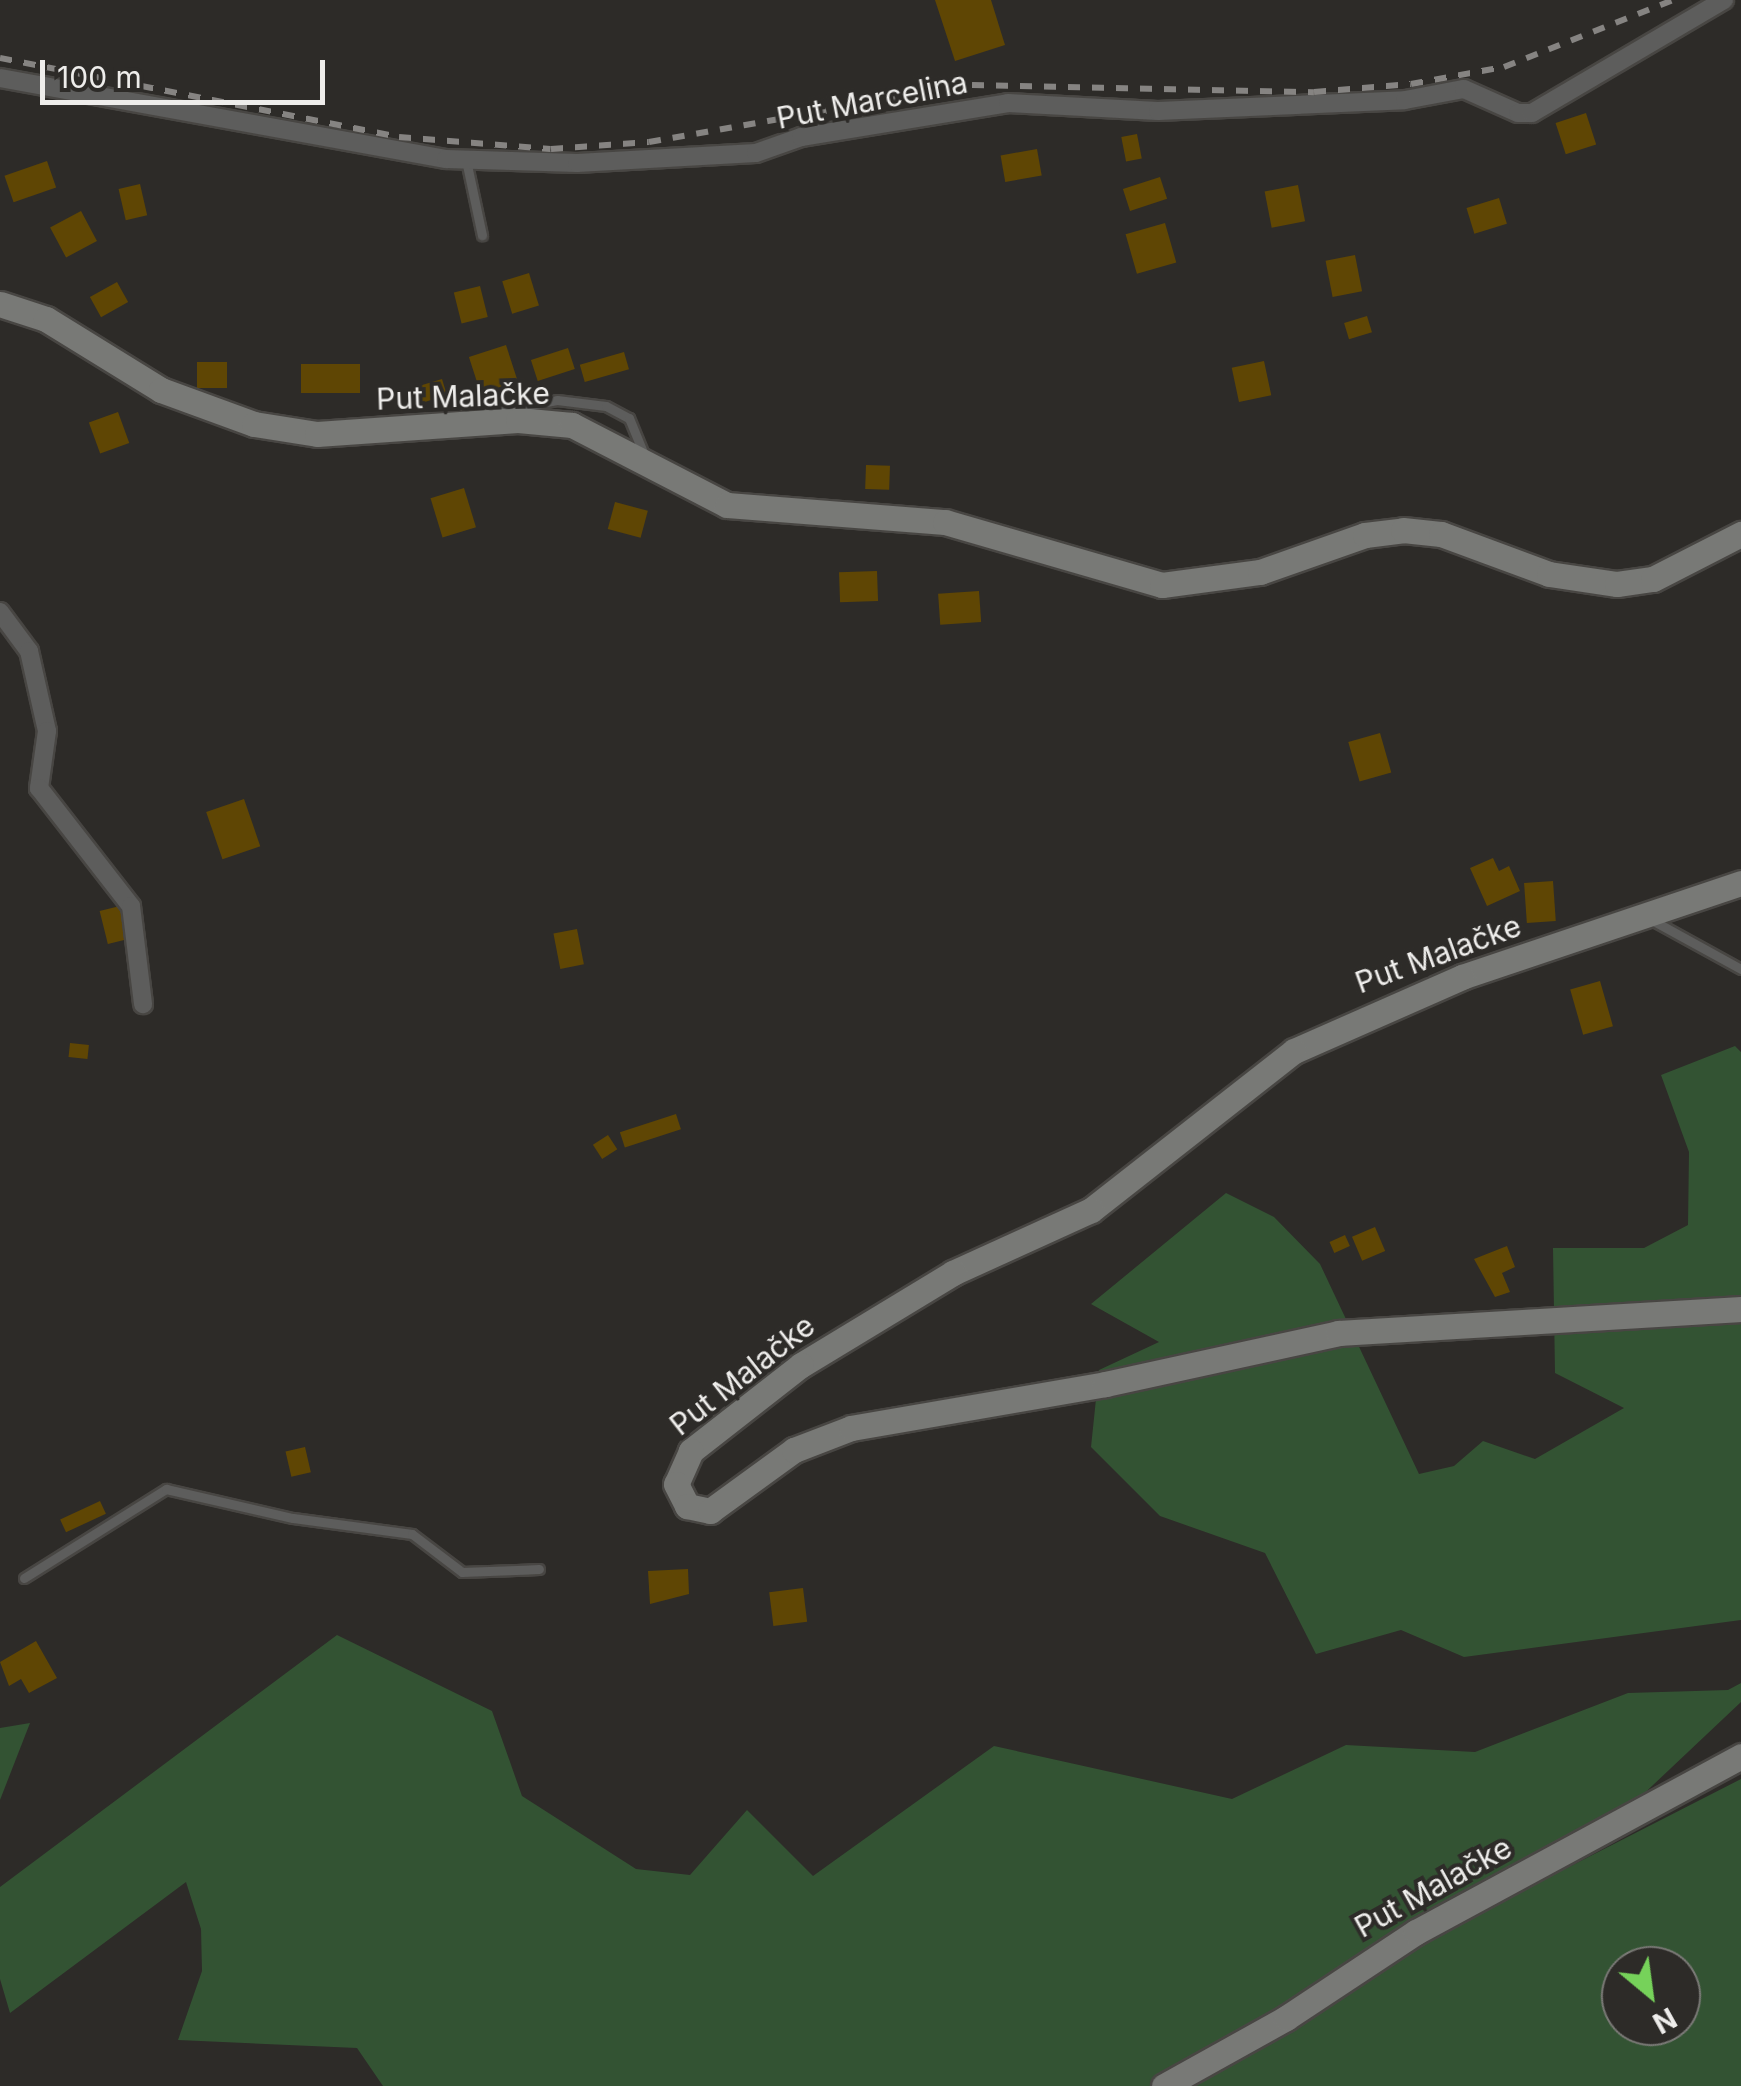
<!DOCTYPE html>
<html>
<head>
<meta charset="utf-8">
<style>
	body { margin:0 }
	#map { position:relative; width:1741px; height:2086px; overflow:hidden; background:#2d2b28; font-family:Inter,sans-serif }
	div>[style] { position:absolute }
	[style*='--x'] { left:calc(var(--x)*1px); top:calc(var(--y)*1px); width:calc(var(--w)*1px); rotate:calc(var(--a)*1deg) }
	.green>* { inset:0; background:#335333 }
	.building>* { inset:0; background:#5f4604; transform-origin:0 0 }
	.roads { filter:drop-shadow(2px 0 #484643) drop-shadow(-2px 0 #484643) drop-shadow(0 2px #484643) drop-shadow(0 -2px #484643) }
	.lane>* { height:9px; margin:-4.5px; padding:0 4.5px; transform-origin:4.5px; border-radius:4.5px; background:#5d5d5c }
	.street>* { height:18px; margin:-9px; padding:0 9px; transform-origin:9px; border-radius:9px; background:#5d5d5c }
	.secondary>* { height:25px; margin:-12.5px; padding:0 12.5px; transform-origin:12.5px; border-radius:12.5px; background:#787976 }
	.rail>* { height:6px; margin-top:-3px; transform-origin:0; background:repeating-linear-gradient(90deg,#868482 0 12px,transparent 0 24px) }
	span { translate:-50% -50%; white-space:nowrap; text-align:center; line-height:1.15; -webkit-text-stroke:8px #2d2b28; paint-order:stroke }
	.street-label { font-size:30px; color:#eeedeb }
	.north { position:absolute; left:1601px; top:1946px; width:100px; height:100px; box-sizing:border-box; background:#2d2b28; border:2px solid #7a7976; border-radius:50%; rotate:151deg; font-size:28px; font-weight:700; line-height:40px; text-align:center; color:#eeedeb }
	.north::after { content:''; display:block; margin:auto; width:35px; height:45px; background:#76d25a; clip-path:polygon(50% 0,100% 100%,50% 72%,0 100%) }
	.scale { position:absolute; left:40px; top:60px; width:285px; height:45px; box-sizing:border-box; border:5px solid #eeedeb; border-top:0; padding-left:12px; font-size:30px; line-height:35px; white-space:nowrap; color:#eeedeb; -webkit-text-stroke:8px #2d2b28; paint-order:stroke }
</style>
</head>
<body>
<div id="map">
	<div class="green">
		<i style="clip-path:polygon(1735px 1046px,1741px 1052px,1741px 1620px,1464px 1657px,1401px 1630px,1316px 1654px,1265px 1553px,1160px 1516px,1091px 1447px,1099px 1370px,1159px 1342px,1091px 1304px,1226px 1193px,1274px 1217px,1320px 1264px,1419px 1474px,1454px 1466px,1483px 1441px,1535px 1459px,1624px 1408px,1555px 1373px,1553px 1248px,1644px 1248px,1688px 1225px,1689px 1152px,1661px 1075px)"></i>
		<i style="clip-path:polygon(evenodd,337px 1635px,492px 1711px,522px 1796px,636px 1869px,690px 1875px,747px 1810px,813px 1876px,994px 1746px,1232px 1799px,1346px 1745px,1475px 1752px,1628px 1693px,1728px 1690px,1741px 1683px,1741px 1702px,1563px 1870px,1741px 1779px,1741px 2086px,383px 2086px,357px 2048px,178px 2040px,202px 1971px,201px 1929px,186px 1882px,10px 2013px,0 1979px,0 1887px,337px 1635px,1621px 1966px,1681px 1966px,1681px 2026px,1621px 2026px,1621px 1966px)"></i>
		<i style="clip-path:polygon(30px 1723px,0 1800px,0 1728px)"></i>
	</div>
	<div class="building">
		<i style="clip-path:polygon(935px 0,991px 0,1005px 45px,955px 61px)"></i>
		<i style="left:1586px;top:113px;width:33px;height:32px;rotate:72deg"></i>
		<i style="left:1137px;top:134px;width:25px;height:16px;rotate:79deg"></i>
		<i style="left:1037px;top:149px;width:27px;height:37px;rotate:80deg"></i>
		<i style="left:47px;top:161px;width:28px;height:45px;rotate:71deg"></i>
		<i style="left:1160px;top:177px;width:23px;height:39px;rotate:72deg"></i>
		<i style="left:140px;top:184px;width:32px;height:22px;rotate:77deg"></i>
		<i style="left:1298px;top:185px;width:37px;height:34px;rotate:79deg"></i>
		<i style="left:1499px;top:198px;width:27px;height:34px;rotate:73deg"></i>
		<i style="left:81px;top:211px;width:34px;height:35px;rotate:62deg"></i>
		<i style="left:1165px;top:223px;width:41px;height:41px;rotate:74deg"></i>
		<i style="left:1355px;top:255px;width:37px;height:30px;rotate:79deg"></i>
		<i style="left:529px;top:273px;width:34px;height:28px;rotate:73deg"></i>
		<i style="left:117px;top:282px;width:23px;height:31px;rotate:61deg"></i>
		<i style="left:480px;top:286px;width:32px;height:27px;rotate:76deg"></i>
		<i style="left:1367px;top:316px;width:17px;height:24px;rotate:73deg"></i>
		<i style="left:506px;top:345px;width:38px;height:39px;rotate:72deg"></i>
		<i style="left:568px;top:348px;width:22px;height:39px;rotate:72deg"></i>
		<i style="left:624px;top:352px;width:18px;height:46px;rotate:74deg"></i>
		<i style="left:1264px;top:361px;width:35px;height:33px;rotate:78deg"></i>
		<i style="left:197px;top:362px;width:30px;height:26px"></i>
		<i style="left:360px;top:364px;width:29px;height:59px;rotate:90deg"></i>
		<i style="left:442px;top:379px;width:17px;height:31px;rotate:73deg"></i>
		<i style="left:118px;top:412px;width:33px;height:31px;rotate:70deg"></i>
		<i style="left:866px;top:465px;width:24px;height:24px;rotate:2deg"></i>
		<i style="left:464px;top:488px;width:41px;height:35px;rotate:73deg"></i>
		<i style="left:615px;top:502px;width:34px;height:28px;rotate:15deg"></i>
		<i style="left:877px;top:571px;width:30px;height:38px;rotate:88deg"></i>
		<i style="left:979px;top:591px;width:31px;height:41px;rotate:86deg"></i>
		<i style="left:1380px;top:733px;width:41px;height:33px;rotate:74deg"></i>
		<i style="left:244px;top:799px;width:50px;height:40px;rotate:71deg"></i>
		<i style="clip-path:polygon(1493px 858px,1499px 871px,1509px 866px,1520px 891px,1487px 906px,1470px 868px)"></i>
		<i style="left:1553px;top:881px;width:40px;height:29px;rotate:86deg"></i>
		<i style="left:120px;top:906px;width:34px;height:21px;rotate:76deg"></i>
		<i style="left:577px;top:929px;width:36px;height:24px;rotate:79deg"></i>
		<i style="left:1600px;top:981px;width:47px;height:31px;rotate:74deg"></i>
		<i style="left:70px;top:1043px;width:19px;height:14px;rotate:6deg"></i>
		<i style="left:676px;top:1114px;width:16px;height:59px;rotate:72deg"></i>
		<i style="left:608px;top:1135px;width:17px;height:18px;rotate:57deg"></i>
		<i style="left:1375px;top:1227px;width:26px;height:25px;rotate:67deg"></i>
		<i style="left:1345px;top:1235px;width:12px;height:17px;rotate:66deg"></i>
		<i style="clip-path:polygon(1507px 1246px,1515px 1267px,1502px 1273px,1510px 1292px,1495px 1297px,1474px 1259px)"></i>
		<i style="left:305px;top:1447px;width:26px;height:20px;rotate:77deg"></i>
		<i style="left:100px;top:1501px;width:14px;height:44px;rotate:65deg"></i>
		<i style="clip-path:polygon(688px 1569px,689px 1594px,650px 1604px,648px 1571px)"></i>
		<i style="left:803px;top:1588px;width:34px;height:34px;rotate:83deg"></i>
		<i style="clip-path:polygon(36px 1641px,57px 1678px,29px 1693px,21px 1679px,9px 1686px,0 1662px)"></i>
	</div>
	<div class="roads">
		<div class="lane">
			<i style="--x:466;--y:160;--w:77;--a:78"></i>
			<i style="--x:487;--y:413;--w:71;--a:-10.5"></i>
			<i style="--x:557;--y:400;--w:49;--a:7"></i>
			<i style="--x:606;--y:406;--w:26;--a:28"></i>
			<i style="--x:629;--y:418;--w:42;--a:67.7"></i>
			<i style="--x:1650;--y:919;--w:104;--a:28.8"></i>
			<i style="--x:24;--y:1578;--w:168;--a:-32.1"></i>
			<i style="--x:166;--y:1489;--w:130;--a:12.9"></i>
			<i style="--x:293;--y:1518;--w:120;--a:7.7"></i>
			<i style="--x:412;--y:1534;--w:63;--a:37.2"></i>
			<i style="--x:462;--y:1572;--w:77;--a:-2.2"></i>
		</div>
		<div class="street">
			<i style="--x:0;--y:78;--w:453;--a:10.3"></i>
			<i style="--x:446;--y:159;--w:131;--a:1.7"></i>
			<i style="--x:577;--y:163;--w:179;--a:-3.2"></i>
			<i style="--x:756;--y:153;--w:48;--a:-19.6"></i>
			<i style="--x:801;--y:137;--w:210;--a:-9.3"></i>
			<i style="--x:1008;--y:103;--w:150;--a:3.1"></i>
			<i style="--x:1158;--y:111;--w:247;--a:-2.5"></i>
			<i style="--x:1405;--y:100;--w:60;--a:-10.6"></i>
			<i style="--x:1464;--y:89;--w:59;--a:24"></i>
			<i style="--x:1518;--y:113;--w:14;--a:0"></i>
			<i style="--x:1532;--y:113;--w:223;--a:-30.5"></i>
			<i style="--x:0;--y:612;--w:49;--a:53.4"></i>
			<i style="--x:29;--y:651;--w:82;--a:77.3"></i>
			<i style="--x:47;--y:731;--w:58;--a:98"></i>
			<i style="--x:39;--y:788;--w:150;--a:52.1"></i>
			<i style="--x:131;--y:906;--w:99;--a:83"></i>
		</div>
		<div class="secondary">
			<i style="--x:0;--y:304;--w:48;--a:18.1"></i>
			<i style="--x:46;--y:319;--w:135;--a:31.7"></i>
			<i style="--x:161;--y:390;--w:99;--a:20.1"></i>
			<i style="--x:254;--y:424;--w:64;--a:9"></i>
			<i style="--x:317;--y:434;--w:201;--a:-4"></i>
			<i style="--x:518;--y:420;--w:54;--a:5.3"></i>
			<i style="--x:572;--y:425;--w:174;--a:27.3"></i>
			<i style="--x:727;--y:505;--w:219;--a:4.5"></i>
			<i style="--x:945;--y:522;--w:226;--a:16.2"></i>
			<i style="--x:1162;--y:585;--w:99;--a:-7.6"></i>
			<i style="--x:1260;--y:572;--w:111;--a:-19.4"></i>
			<i style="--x:1365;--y:535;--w:38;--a:-7"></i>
			<i style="--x:1403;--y:530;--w:38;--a:6"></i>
			<i style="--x:1441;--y:534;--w:115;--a:20.3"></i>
			<i style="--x:1549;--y:574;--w:69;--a:8.4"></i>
			<i style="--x:1617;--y:584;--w:36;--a:-8"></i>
			<i style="--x:1653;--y:579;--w:99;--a:-27.1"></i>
			<i style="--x:1741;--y:883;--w:294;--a:161.4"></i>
			<i style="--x:1462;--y:977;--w:184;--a:156.2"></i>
			<i style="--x:1294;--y:1051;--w:258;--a:141.9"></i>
			<i style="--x:1091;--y:1210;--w:152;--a:155.5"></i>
			<i style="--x:953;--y:1273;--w:178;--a:148.8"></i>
			<i style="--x:801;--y:1365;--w:140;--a:142"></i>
			<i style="--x:691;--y:1451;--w:36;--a:114"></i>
			<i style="--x:676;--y:1484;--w:25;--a:63"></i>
			<i style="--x:687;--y:1506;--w:24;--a:12"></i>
			<i style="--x:710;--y:1511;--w:104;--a:-36"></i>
			<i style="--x:794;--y:1450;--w:61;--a:-21.1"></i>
			<i style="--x:851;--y:1428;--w:258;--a:-9.8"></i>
			<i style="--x:1105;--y:1384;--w:239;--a:-12.3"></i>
			<i style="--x:1338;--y:1333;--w:404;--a:-3.4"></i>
			<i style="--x:1164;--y:2086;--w:140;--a:-29.1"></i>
			<i style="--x:1286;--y:2018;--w:156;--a:-33.5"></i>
			<i style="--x:1416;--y:1932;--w:370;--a:-28.4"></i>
		</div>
	</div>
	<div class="rail">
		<i style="--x:0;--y:58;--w:407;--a:11.2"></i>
		<i style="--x:399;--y:137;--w:152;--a:4.5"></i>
		<i style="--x:551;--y:149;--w:98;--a:-4.1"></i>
		<i style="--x:649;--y:142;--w:328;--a:-10"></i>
		<i style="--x:972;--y:85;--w:342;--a:1.2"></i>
		<i style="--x:1314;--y:92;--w:97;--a:-4.7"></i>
		<i style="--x:1411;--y:84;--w:95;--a:-10.4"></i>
		<i style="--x:1504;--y:67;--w:182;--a:-21.6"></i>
	</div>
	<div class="street-label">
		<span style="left:872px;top:100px;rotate:-11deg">Put Marcelina</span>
		<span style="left:463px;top:396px;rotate:-2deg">Put Malačke</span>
		<span style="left:1438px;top:954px;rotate:-20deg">Put Malačke</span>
		<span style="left:742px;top:1375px;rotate:-38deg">Put Malačke</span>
		<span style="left:1433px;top:1887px;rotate:-29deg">Put Malačke</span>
	</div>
	<div class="north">N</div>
	<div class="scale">100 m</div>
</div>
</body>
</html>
